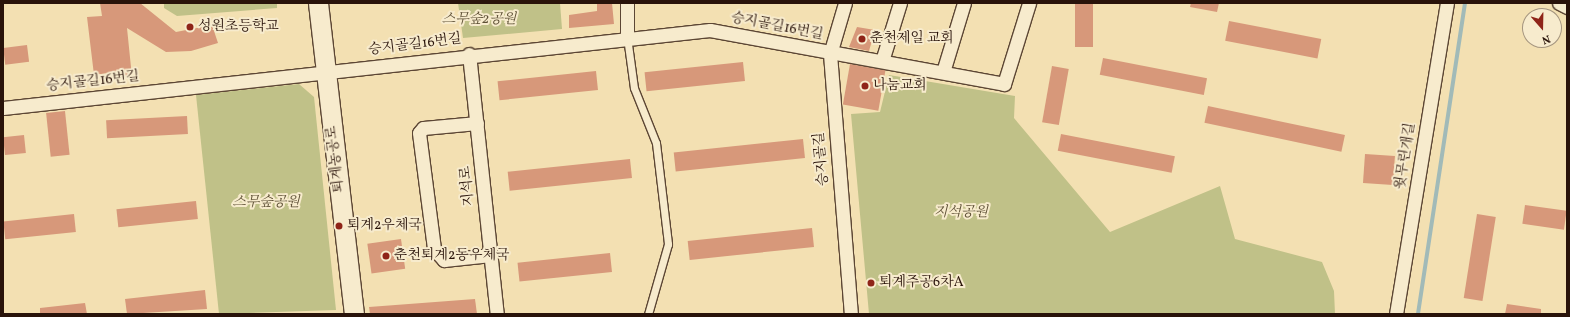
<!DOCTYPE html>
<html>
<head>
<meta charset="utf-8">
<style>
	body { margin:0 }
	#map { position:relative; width:1570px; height:317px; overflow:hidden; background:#f3e0b2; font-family:Vollkorn,"Noto Serif KR",serif }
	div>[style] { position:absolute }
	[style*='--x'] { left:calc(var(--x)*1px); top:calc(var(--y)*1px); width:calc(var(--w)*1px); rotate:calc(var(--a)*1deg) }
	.green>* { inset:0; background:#c0c188 }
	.stream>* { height:3.5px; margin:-1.75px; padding:0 1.75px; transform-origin:1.75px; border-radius:1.75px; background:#a1bab8 }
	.building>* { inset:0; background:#d7987a; transform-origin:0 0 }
	.roads { filter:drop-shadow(1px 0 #5c4634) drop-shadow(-1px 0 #5c4634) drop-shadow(0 1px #5c4634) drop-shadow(0 -1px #5c4634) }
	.lane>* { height:7px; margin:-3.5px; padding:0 3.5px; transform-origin:3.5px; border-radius:3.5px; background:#f7ebcd }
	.street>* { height:13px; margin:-6.5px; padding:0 6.5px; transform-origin:6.5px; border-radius:6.5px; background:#f7ebcd }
	.secondary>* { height:19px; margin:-9.5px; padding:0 9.5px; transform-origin:9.5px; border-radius:9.5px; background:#f7ebcd }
	.dots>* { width:11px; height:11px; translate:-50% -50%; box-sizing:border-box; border:2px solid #f7ebcd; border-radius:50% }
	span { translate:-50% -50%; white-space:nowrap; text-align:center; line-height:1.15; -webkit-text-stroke:4px #f7ebcd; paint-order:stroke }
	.park-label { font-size:14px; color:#5e5036; font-style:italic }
	.poi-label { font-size:14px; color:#29130a }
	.left { translate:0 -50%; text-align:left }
	.street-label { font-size:14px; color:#29130a }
	.frame { position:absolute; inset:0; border:4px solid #29130a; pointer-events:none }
	.north { position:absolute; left:1522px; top:8px; width:40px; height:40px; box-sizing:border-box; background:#f7ebcd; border:1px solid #a5957f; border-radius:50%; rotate:160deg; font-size:11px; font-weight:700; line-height:16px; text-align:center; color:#29130a }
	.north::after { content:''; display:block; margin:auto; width:14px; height:18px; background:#8f2418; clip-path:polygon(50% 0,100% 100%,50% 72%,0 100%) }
</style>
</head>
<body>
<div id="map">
	<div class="green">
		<i style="clip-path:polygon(164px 3px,277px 3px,277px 8px,177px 16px,164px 8px)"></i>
		<i style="clip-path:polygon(458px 3px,560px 3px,562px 29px,463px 38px)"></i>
		<i style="clip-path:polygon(889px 75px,1015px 96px,1014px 118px,1110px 232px,1220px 186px,1235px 239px,1322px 262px,1334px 291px,1335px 314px,869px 314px,851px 114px,880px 112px)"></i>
		<i style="clip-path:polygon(299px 84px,314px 97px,336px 310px,219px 314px,196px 95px)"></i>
	</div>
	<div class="stream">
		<i style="--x:1418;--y:314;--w:315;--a:-81.4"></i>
	</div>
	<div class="building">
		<i style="clip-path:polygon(100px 3px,140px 3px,176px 32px,212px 25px,218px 43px,191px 51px,166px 52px,127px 28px,132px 77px,109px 80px,108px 73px,94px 75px,87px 17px,102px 16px)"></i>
		<i style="clip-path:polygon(597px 3px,612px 3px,614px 24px,569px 28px,569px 15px,597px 11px)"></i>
		<i style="left:1075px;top:3px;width:18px;height:44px"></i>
		<i style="clip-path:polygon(1191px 3px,1219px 3px,1217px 12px,1190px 7px)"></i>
		<i style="left:1229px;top:21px;width:94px;height:20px;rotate:11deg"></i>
		<i style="clip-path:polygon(857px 27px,875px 30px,869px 51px,849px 47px)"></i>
		<i style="left:27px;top:45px;width:17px;height:24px;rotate:83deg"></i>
		<i style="left:1103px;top:58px;width:106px;height:17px;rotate:11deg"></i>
		<i style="left:743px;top:62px;width:19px;height:99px;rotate:84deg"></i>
		<i style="left:850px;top:64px;width:36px;height:41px;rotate:10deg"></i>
		<i style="left:1052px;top:66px;width:17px;height:57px;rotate:10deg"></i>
		<i style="left:596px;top:71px;width:19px;height:99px;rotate:84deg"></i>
		<i style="left:1208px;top:106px;width:140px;height:17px;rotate:12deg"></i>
		<i style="left:65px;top:111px;width:44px;height:19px;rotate:84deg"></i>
		<i style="left:187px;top:116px;width:18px;height:81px;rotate:87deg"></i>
		<i style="left:1061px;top:134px;width:116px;height:17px;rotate:11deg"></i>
		<i style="left:24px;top:135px;width:18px;height:21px;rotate:84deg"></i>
		<i style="left:803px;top:139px;width:19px;height:130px;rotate:84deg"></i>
		<i style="left:1365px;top:154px;width:30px;height:29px;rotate:4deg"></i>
		<i style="left:630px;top:159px;width:19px;height:123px;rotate:84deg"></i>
		<i style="left:196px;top:201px;width:18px;height:80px;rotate:84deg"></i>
		<i style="left:1525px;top:205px;width:42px;height:19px;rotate:8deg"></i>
		<i style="left:74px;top:214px;width:18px;height:71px;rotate:84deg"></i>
		<i style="left:1477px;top:214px;width:19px;height:85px;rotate:9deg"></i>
		<i style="left:812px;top:228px;width:19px;height:125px;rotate:84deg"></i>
		<i style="left:401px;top:239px;width:30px;height:34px;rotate:82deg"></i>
		<i style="left:610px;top:253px;width:19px;height:93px;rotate:84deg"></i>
		<i style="clip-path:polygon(205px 290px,207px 309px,127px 314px,125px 299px)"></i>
		<i style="clip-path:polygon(475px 299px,477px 314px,370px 314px,369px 307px)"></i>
		<i style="clip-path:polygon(85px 303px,87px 314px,40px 314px,40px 308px)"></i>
		<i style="clip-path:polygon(1507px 304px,1541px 309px,1541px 314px,1505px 314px)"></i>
	</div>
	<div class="roads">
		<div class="lane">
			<i style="--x:627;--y:37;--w:51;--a:82.2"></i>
			<i style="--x:634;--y:88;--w:59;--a:68.2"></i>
			<i style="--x:656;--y:143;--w:102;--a:83.2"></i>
			<i style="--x:668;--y:244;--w:73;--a:105.9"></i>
		</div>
		<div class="street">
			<i style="--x:627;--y:3;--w:34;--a:90"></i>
			<i style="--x:845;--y:3;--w:53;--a:106.4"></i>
			<i style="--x:830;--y:54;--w:261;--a:85.4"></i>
			<i style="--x:1559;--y:3;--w:9;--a:27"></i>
			<i style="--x:469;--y:54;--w:262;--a:83.9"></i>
			<i style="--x:882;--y:61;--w:61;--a:-72.8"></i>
			<i style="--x:943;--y:72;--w:72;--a:-73.1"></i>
			<i style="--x:3;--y:108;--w:711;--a:-6.3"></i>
			<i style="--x:710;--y:30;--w:299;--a:10.4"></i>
			<i style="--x:1004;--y:84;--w:85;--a:-72.8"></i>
			<i style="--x:477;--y:123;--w:54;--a:174.7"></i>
			<i style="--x:423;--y:128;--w:6;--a:129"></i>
			<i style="--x:419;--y:133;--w:117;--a:82.6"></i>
			<i style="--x:434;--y:249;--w:15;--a:48"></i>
			<i style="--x:444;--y:260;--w:47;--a:-6.1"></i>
			<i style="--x:1396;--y:314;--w:315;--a:-80.7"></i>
		</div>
		<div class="secondary">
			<i style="--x:318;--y:3;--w:313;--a:83.4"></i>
		</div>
	</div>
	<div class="dots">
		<i style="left:190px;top:27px;background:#8f2418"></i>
		<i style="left:862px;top:39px;background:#8f2418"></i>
		<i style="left:865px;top:86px;background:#8f2418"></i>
		<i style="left:339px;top:226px;background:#8f2418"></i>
		<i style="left:386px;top:256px;background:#8f2418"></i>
		<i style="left:871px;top:283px;background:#8f2418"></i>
	</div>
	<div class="park-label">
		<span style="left:479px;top:20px">스무숲2공원</span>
		<span style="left:266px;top:203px">스무숲공원</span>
		<span style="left:961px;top:213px">지석공원</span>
	</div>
	<div class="poi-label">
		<span class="left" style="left:198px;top:27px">성원초등학교</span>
		<span class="left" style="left:870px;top:39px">춘천제일 교회</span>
		<span class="left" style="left:873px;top:86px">나눔교회</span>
		<span class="left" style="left:347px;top:226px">퇴계2우체국</span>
		<span class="left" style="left:394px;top:256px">춘천퇴계2동우체국</span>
		<span class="left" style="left:879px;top:283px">퇴계주공6차A</span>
	</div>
	<div class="street-label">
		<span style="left:777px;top:27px;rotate:11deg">승지골길16번길</span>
		<span style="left:415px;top:45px;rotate:-7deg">승지골길16번길</span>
		<span style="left:93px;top:82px;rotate:-6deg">승지골길16번길</span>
		<span style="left:1406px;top:156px;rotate:-81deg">윗무린개길</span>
		<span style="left:336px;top:159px;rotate:-97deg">퇴계농공로</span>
		<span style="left:822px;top:159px;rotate:-95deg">승지골길</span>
		<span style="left:468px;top:186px;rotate:-96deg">지석로</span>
	</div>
	<div class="frame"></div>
	<div class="north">N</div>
</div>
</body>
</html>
